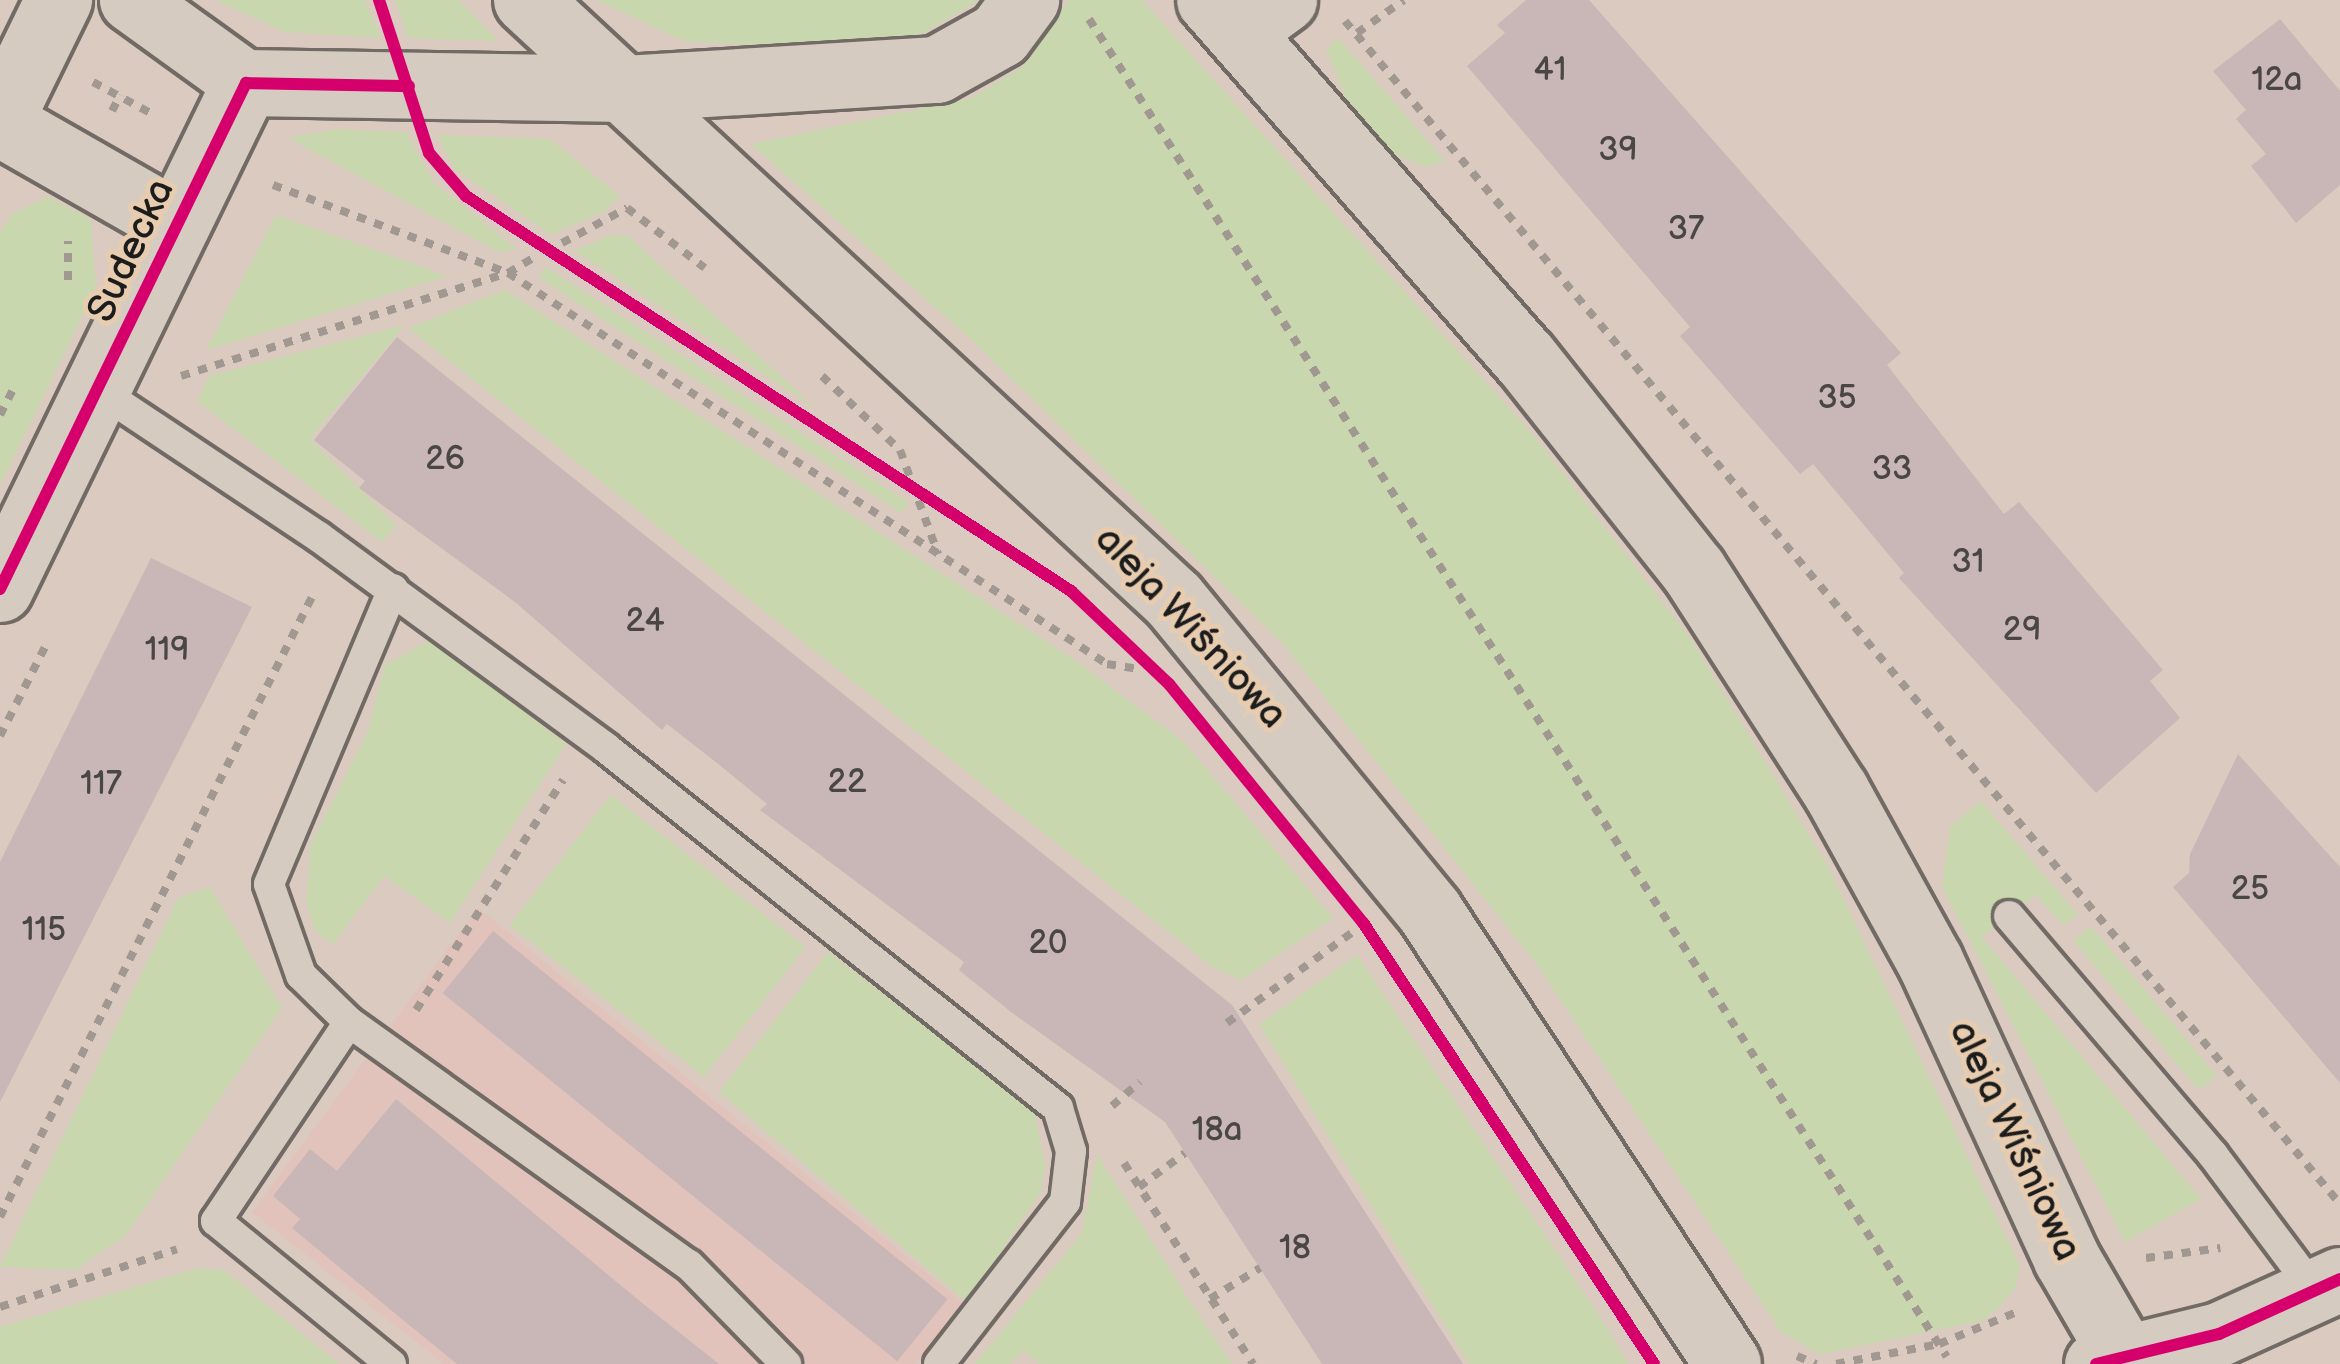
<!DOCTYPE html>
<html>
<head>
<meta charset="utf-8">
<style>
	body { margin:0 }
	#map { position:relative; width:2340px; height:1364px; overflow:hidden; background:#dbcabf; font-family:"Balsamiq Sans",sans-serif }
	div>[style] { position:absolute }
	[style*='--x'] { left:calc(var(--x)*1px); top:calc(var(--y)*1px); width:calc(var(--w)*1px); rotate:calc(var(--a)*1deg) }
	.built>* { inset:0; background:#e1c3bb }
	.green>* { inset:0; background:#c8d7ad; transform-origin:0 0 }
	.building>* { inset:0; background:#c8b7b6; transform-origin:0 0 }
	.path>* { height:8px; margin-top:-4px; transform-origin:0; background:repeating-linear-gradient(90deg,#a19891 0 9px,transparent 0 18px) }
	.roads { filter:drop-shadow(3px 0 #726a65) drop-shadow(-3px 0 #726a65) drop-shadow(0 3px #726a65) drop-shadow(0 -3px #726a65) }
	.service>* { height:30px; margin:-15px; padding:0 15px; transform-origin:15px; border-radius:15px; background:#d6cbc1 }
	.minor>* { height:63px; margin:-31.5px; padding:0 31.5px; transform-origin:31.5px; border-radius:31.5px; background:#d6cbc1 }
	.tertiary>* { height:66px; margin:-33px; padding:0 33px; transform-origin:33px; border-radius:33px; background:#d6cbc1 }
	.primary>* { height:66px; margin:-33px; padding:0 33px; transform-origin:33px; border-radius:33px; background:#d6cbc1 }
	.cycleway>* { height:12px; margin:-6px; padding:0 6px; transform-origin:6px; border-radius:6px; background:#d6006c }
	span { translate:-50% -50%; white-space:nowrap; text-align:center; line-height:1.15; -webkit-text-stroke:10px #e7ccaf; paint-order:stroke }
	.number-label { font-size:33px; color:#4b4646 }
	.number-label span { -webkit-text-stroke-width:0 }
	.street-label { font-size:39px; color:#1c1c1c }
</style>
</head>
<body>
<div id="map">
	<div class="built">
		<i style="clip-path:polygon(478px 908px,965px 1304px,915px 1364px,444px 1364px,252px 1212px)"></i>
	</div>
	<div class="green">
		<i style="clip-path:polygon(216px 0,365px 0,381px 38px,285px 32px)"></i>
		<i style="clip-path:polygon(395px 0,459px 0,498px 41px,408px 38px)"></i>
		<i style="clip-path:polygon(596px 0,980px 0,919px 35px,780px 47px,684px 41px)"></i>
		<i style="clip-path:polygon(1069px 0,1142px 0,1535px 437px,1690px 638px,1827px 865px,2020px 1266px,2016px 1287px,1997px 1310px,1981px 1321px,1820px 1354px,1781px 1332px,1537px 965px,1282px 643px,976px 344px,751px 144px,971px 98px,1021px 68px)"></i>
		<i style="clip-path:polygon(1338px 38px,1368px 72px,1445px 161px,1427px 167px,1395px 155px,1348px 103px,1326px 49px)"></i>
		<i style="clip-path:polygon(337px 129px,406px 132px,434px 183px,517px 249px,499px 252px,288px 138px)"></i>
		<i style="clip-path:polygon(437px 135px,550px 139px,620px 196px,605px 211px,551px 235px,454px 168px)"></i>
		<i style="clip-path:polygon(48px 197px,91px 219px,96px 288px,0 485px,0 233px,12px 214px)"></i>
		<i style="clip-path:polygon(276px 215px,448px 276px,206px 350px)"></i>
		<i style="clip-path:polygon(609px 235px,628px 236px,817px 409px,575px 251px)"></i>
		<i style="left:546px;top:267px;width:432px;height:13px;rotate:33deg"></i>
		<i style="clip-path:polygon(505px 290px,1075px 660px,1183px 741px,1333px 918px,1241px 980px,1211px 966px,408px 328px)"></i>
		<i style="clip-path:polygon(405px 325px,310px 439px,396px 525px,382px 542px,197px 401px,209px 376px)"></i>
		<i style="clip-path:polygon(430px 640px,566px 744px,450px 923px,384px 876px,333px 944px,315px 931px,306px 902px,311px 844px,368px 731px,385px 665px)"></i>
		<i style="left:611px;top:795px;width:247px;height:165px;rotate:38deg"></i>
		<i style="clip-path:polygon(1981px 801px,2078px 915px,2063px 925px,2036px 895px,1982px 937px,2201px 1199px,2125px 1242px,1942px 887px,1950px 827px)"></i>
		<i style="clip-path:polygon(210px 887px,282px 1008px,126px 1235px,75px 1270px,0 1267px,178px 898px)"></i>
		<i style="left:2091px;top:926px;width:195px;height:23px;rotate:50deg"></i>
		<i style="clip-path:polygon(828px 952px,1035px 1111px,1045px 1167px,1041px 1192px,967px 1302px,719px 1092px)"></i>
		<i style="clip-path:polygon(1357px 955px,1604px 1323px,1628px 1364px,1469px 1364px,1259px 1024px)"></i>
		<i style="clip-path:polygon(1097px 1154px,1187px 1297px,1232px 1364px,1039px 1364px,1024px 1351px,1010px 1364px,975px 1364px,1082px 1233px)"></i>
		<i style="clip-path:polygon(198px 1268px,225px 1271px,339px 1364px,0 1364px,0 1327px)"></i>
	</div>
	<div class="building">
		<i style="clip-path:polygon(1526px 0,1589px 0,1901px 353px,1887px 365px,2004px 514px,2019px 502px,2163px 670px,2150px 681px,2180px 718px,2096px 793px,1899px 578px,1904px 573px,1813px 464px,1800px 474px,1680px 336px,1690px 327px,1467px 66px,1505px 33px,1497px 25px)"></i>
		<i style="clip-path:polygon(2280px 19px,2340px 91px,2340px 185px,2296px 223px,2251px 166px,2266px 154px,2236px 119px,2246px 110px,2213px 71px)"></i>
		<i style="clip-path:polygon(397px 337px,1232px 1005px,1463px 1364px,1322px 1364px,1165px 1122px,1011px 1012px,959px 970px,964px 962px,760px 810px,767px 804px,717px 763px,667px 724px,662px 730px,515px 602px,359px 488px,365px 481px,314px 440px)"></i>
		<i style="clip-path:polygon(151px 558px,252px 607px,0 1102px,0 862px)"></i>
		<i style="clip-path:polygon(2238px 754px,2340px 867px,2340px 1083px,2173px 887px,2189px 873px,2190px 854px)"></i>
		<i style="left:493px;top:931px;width:585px;height:80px;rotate:39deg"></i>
		<i style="clip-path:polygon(396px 1099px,647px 1307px,719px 1364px,457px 1364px,403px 1320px,292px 1228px,300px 1219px,273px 1196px,310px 1149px,337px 1171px)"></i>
	</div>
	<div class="path">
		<i style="--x:1089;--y:19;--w:1589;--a:57.33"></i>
		<i style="--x:1345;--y:21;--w:1546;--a:49.93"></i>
		<i style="--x:1357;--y:33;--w:57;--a:-35.1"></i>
		<i style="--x:93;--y:82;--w:69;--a:28.4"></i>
		<i style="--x:112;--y:111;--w:18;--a:-63"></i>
		<i style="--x:273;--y:185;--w:251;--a:20.5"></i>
		<i style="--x:508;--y:273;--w:715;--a:33.13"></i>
		<i style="--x:1107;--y:664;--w:32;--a:9"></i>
		<i style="--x:562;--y:243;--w:74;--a:-28.3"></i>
		<i style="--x:627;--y:208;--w:98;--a:37.6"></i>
		<i style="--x:68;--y:280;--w:39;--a:-90"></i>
		<i style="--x:181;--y:376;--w:343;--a:-17.5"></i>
		<i style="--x:508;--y:273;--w:29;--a:-31"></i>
		<i style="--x:822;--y:376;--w:108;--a:43.5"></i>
		<i style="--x:900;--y:450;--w:111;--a:69.9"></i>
		<i style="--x:0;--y:415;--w:28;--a:-63"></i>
		<i style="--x:0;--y:736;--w:104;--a:-63.2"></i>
		<i style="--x:416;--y:1010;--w:273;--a:-57.4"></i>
		<i style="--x:1227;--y:1023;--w:160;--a:-35.9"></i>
		<i style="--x:1112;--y:1106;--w:37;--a:-41"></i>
		<i style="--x:1124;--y:1163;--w:239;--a:57.3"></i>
		<i style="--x:1139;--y:1187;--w:57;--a:-36.5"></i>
		<i style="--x:0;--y:1217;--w:694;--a:-63.29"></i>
		<i style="--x:2146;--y:1258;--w:75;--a:-7.7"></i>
		<i style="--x:1210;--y:1299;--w:59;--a:-31.8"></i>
		<i style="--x:0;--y:1307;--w:186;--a:-18.1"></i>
		<i style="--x:1797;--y:1356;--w:21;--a:23"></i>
		<i style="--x:1836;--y:1364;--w:105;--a:-11"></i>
		<i style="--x:1939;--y:1344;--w:84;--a:-22.3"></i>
	</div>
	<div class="roads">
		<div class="service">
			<i style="--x:100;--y:391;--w:263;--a:33.7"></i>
			<i style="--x:319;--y:537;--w:356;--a:36.3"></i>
			<i style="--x:606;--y:748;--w:578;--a:38.54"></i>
			<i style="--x:1058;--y:1108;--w:45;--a:73.2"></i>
			<i style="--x:1071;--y:1151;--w:51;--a:96.7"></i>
			<i style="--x:1065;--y:1202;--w:205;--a:127.9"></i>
			<i style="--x:2009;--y:916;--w:314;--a:49.5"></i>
			<i style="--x:2213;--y:1155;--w:169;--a:53.2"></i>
			<i style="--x:349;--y:1022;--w:67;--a:-135.6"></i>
			<i style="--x:301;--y:975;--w:96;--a:-109.4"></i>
			<i style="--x:269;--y:884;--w:320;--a:-67.2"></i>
			<i style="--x:391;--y:1364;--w:226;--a:-140.7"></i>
			<i style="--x:216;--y:1221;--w:239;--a:-56.2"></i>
			<i style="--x:349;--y:1022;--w:418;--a:35.6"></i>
			<i style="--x:689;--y:1265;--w:139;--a:45.6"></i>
		</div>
		<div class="minor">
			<i style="--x:131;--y:0;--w:142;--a:35.8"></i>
			<i style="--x:1240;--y:33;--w:56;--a:-36.3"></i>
			<i style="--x:2096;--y:1364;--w:127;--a:-13.7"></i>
			<i style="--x:2219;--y:1334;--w:133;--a:-24.4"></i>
		</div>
		<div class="tertiary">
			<i style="--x:0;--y:121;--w:135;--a:-64"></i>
			<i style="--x:0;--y:123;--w:204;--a:29.7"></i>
			<i style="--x:0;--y:589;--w:563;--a:-64.07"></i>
			<i style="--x:246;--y:83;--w:379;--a:0.9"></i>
		</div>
		<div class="primary">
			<i style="--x:527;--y:0;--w:882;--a:42.84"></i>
			<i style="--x:1174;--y:600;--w:404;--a:50.6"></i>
			<i style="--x:1430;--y:912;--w:541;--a:56.6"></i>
			<i style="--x:1210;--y:0;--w:477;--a:48.7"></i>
			<i style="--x:1525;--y:358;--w:272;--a:51.6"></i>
			<i style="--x:1694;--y:571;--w:262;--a:57.2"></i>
			<i style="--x:1836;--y:791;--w:194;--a:61.1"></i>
			<i style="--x:1930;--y:961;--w:328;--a:65.3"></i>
			<i style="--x:2067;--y:1259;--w:121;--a:59.8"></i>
			<i style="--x:625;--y:89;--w:313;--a:-3.5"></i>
			<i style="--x:937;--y:70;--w:72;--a:-29.1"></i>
			<i style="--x:1000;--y:35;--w:44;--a:-53.4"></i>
		</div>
	</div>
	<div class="cycleway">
		<i style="--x:379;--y:0;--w:161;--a:71.9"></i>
		<i style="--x:429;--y:153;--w:57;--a:49.3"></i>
		<i style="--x:466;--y:196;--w:723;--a:33.14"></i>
		<i style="--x:1071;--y:591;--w:135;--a:43.5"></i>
		<i style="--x:1169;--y:684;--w:309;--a:50.9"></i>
		<i style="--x:1364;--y:924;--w:527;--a:56.61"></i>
		<i style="--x:246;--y:83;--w:163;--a:1.1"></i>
		<i style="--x:0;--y:589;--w:563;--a:-64.07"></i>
		<i style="--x:2096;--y:1364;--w:127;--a:-13.7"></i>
		<i style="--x:2219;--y:1334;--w:133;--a:-24.4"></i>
	</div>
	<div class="number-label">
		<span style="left:1550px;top:71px">41</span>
		<span style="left:2277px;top:81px">12a</span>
		<span style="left:1618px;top:151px">39</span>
		<span style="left:1686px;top:230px">37</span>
		<span style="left:1837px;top:399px">35</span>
		<span style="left:445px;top:460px">26</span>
		<span style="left:1892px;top:470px">33</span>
		<span style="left:1968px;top:563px">31</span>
		<span style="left:645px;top:622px">24</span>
		<span style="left:2022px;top:631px">29</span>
		<span style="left:167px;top:651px">119</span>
		<span style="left:847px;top:783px">22</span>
		<span style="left:101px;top:785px">117</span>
		<span style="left:2250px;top:890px">25</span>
		<span style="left:44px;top:931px">115</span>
		<span style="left:1048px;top:944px">20</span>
		<span style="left:1217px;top:1131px">18a</span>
		<span style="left:1295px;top:1249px">18</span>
	</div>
	<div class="street-label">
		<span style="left:132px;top:251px;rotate:-65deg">Sudecka</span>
		<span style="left:1190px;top:628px;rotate:47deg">aleja Wiśniowa</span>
		<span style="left:2014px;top:1141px;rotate:65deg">aleja Wiśniowa</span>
	</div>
</div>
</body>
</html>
